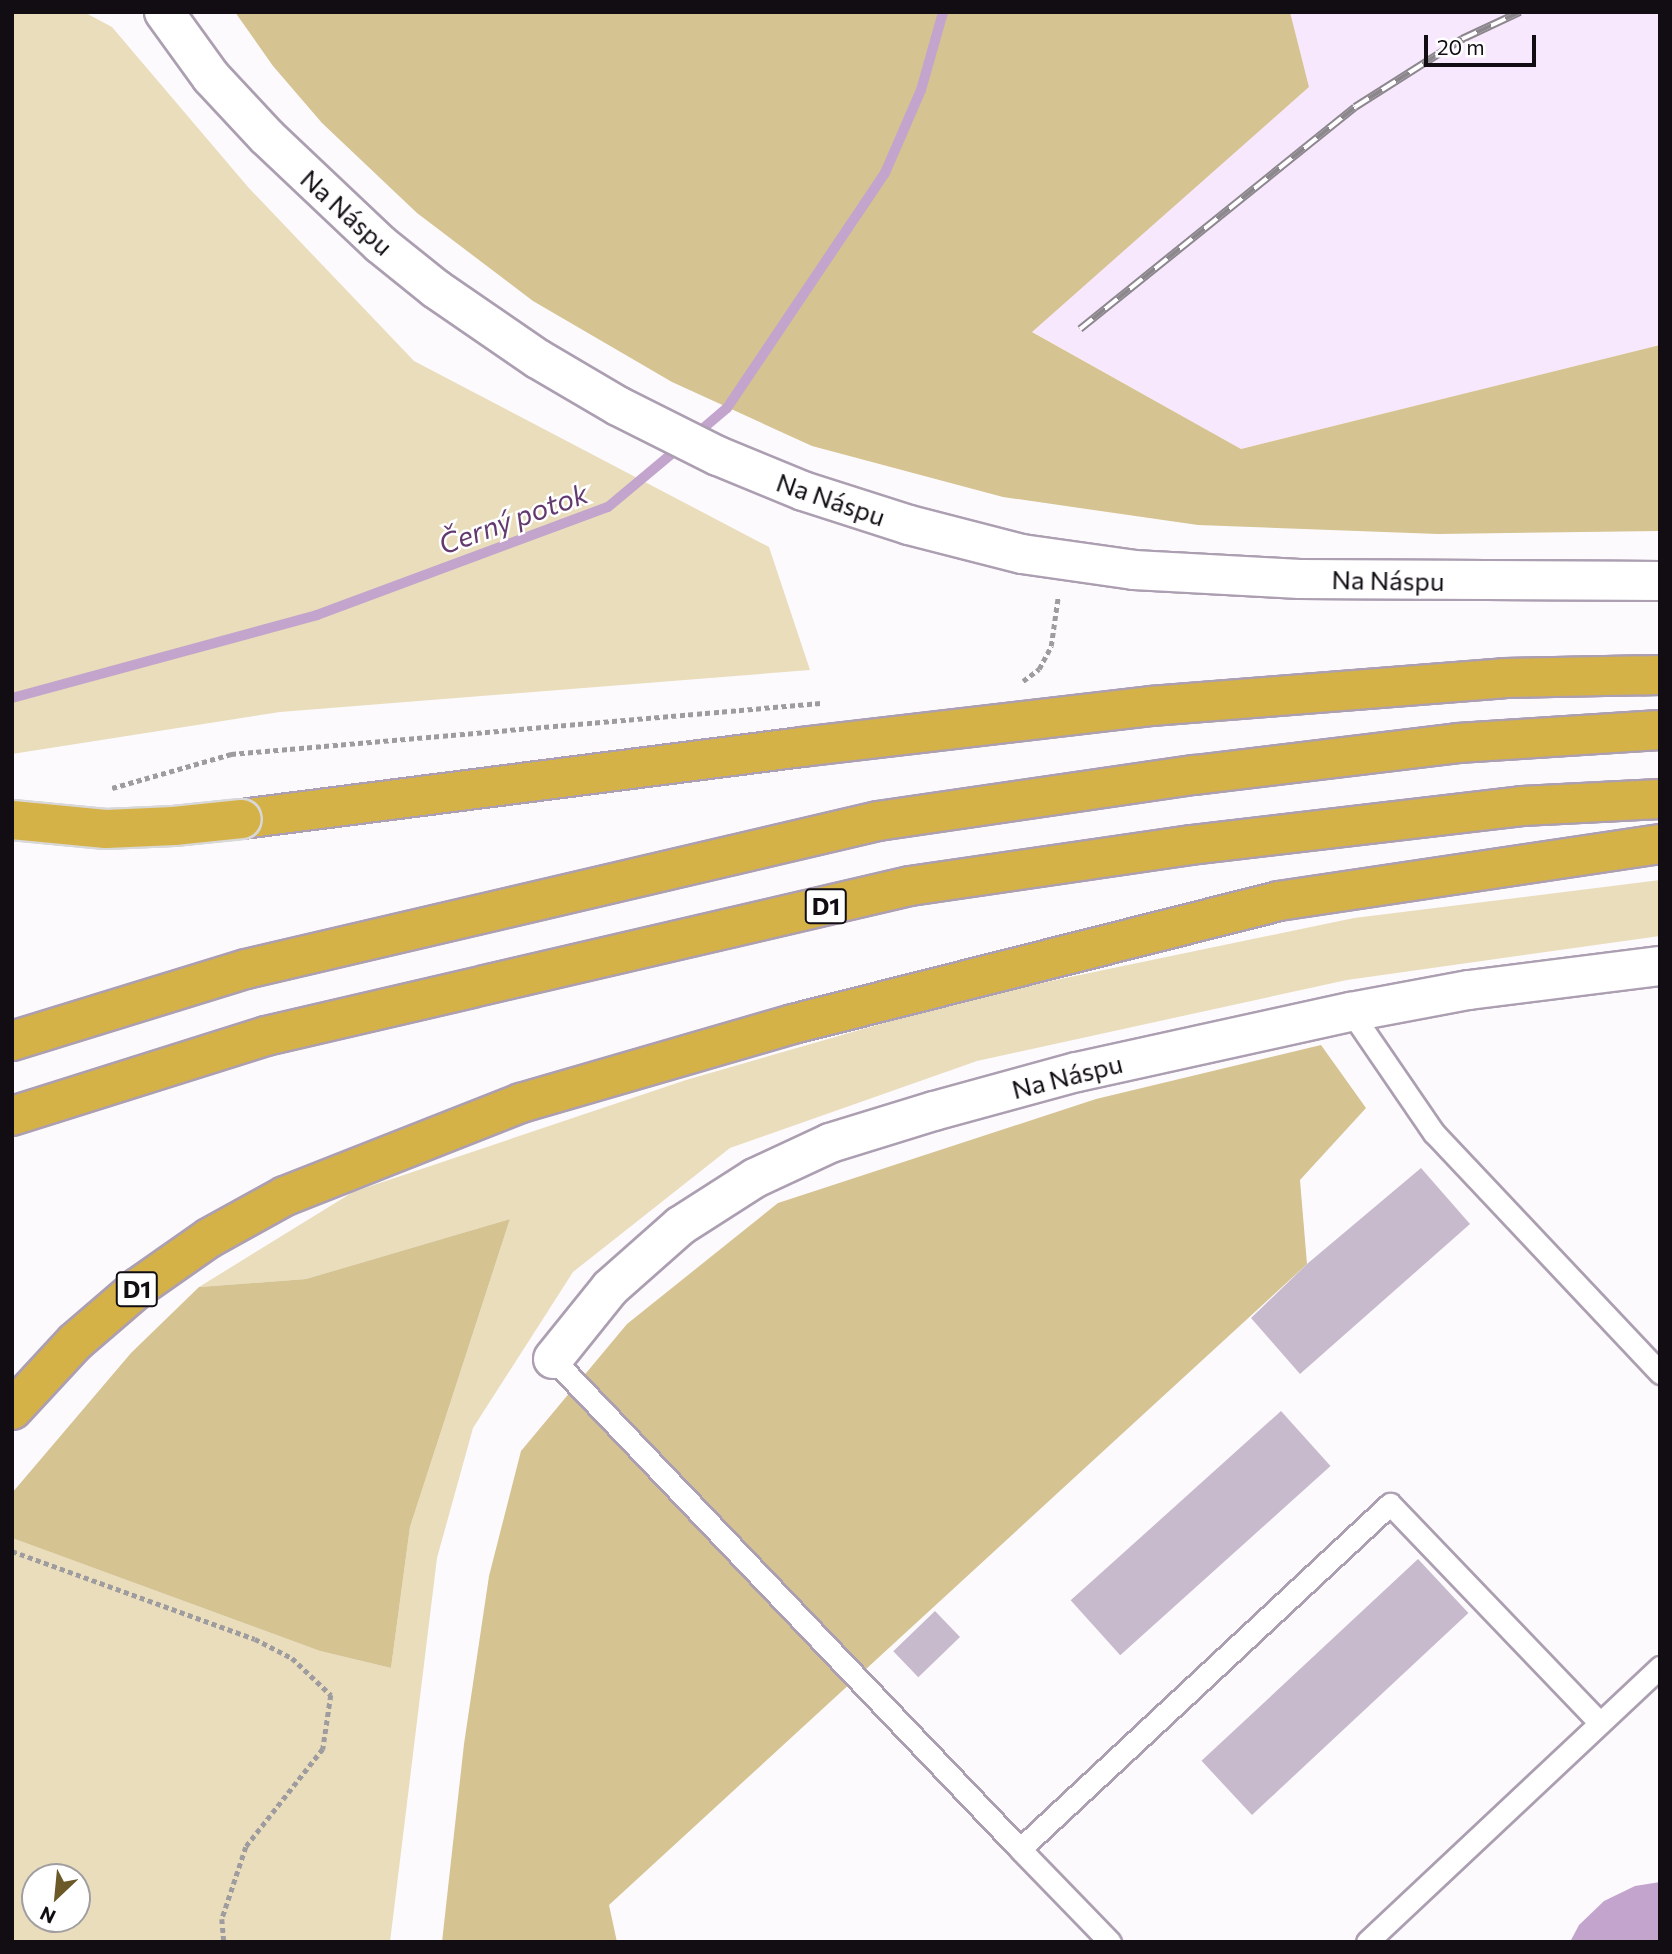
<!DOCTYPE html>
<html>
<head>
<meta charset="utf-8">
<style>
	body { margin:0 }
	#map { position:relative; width:1672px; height:1954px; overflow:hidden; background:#fdfafe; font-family:Commissioner,sans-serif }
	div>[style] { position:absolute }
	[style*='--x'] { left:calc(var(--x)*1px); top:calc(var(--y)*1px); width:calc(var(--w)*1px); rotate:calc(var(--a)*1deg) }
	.built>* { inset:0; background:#f8e8fd }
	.green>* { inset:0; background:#e9ddbc }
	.forest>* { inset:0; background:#d5c392 }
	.water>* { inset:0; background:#c3a4cd }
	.stream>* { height:10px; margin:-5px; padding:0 5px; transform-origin:5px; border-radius:5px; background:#c3a4cd }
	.building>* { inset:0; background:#c7bacc; transform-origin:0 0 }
	.path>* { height:4.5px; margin-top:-2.25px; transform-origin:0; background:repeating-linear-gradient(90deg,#9f9ca0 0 5px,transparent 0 8.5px) }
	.roads { filter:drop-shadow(2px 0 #ac9fb1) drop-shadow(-2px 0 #ac9fb1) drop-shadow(0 2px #ac9fb1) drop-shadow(0 -2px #ac9fb1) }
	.lane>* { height:21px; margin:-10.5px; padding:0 10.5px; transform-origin:10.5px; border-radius:10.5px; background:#fff }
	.street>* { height:38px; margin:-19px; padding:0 19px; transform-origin:19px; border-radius:19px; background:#fff }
	.highway>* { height:38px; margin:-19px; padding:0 19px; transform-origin:19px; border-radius:19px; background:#d5b248 }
	.rail>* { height:8px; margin-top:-4px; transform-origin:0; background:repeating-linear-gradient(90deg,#fff 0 16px,#8b878c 0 32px); box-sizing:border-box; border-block:2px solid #8b878c }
	.bridges { filter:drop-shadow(2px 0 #d9d8d9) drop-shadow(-2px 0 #d9d8d9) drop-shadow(0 2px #d9d8d9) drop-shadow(0 -2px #d9d8d9) }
	.highway-bridge>* { height:38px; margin:-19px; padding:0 19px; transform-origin:19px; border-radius:19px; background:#d5b248 }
	span { translate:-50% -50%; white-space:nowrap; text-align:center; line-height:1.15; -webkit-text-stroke:5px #fff; paint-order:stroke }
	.shield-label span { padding:2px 5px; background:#fff; border:2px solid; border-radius:5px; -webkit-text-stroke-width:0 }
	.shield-label { font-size:24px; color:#110d13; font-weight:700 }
	.street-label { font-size:26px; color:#110d13 }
	.water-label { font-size:28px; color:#633a70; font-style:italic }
	.frame { position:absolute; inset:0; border:14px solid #110d13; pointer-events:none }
	.north { position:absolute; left:21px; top:1863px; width:70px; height:70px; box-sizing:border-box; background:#fff; border:2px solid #a09ea1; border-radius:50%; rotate:206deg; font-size:19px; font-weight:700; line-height:28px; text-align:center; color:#110d13 }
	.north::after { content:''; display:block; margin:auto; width:24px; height:32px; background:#6b5927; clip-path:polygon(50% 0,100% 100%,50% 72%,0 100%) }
	.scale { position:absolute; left:1424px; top:35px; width:112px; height:32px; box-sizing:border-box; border:4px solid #110d13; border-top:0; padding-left:9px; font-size:21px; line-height:24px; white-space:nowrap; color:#110d13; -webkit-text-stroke:5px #fff; paint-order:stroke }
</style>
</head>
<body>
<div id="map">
	<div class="built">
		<i style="clip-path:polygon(1290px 12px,1660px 12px,1660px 345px,1241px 449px,1031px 331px,1309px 87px)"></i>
	</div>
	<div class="green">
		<i style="clip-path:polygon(12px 12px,84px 12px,112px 27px,248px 187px,414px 361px,769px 547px,810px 670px,280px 712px,12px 754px)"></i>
		<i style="clip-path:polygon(evenodd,1660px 880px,1660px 936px,1347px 980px,977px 1061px,730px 1148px,573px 1272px,473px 1428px,437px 1558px,390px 1942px,12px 1942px,12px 1538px,320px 1651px,391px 1668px,410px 1527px,510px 1219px,306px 1279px,199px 1287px,353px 1192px,686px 1080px,974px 997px,1354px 918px,1660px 880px,35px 1877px,77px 1877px,77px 1919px,35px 1919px,35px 1877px)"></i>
	</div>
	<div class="forest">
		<i style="clip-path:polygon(235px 12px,1290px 12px,1309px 87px,1032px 332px,1241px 449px,1660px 345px,1660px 531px,1438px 534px,1198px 525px,1003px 497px,812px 446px,672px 382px,533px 301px,417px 213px,322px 123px,273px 66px)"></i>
		<i style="clip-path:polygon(1321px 1045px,1366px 1108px,1300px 1180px,1307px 1264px,609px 1905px,617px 1942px,442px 1942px,464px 1744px,489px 1576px,521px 1451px,627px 1324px,778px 1203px,1096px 1099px)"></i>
		<i style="clip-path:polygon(510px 1219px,410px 1527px,391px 1668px,320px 1651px,12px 1538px,12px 1493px,131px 1353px,199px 1287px,306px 1279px)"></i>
	</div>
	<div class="water">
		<i style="clip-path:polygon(1660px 1882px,1660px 1942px,1570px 1942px,1579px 1925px,1604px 1901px,1635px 1886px)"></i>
	</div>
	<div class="stream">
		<i style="--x:694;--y:436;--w:43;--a:-40.3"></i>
		<i style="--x:727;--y:408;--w:283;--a:-56.1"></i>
		<i style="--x:885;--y:173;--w:90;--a:-66.6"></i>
		<i style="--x:921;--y:90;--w:81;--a:-74.2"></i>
		<i style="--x:12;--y:698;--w:316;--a:-15.2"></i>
		<i style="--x:317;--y:615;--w:310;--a:-20.4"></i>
		<i style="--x:608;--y:507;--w:95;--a:-39.9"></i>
	</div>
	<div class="building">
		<i style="clip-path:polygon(1421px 1168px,1470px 1224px,1300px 1374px,1251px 1318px,1307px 1264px)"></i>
		<i style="left:1281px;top:1411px;width:74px;height:283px;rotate:48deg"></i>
		<i style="left:1418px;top:1559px;width:74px;height:296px;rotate:47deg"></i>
		<i style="left:935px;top:1611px;width:36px;height:58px;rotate:46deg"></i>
	</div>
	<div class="path">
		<i style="--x:1023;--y:681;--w:20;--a:-37"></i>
		<i style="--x:1039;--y:669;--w:26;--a:-62"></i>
		<i style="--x:1051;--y:646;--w:49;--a:-81.9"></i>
		<i style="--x:112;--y:788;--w:124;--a:-15.9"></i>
		<i style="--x:231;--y:754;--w:592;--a:-4.94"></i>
		<i style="--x:12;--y:1551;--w:258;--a:19.9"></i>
		<i style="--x:255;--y:1639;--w:42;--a:27.2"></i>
		<i style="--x:292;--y:1658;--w:54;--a:43.5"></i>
		<i style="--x:331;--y:1695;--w:55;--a:98.4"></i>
		<i style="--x:323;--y:1749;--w:125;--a:128.2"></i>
		<i style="--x:246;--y:1847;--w:76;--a:108.4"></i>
		<i style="--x:222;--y:1919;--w:23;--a:85"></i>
	</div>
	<div class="roads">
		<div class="lane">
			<i style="--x:1351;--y:1012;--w:147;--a:55.6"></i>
			<i style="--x:1434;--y:1133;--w:330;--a:46.7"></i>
			<i style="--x:553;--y:1359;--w:677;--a:46.38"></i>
			<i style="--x:1110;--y:1942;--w:129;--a:-134.1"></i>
			<i style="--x:1020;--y:1849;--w:506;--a:-43"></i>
			<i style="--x:1390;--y:1504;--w:303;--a:46.2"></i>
			<i style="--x:1367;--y:1942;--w:402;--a:-43.2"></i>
		</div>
		<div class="street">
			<i style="--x:164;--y:12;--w:80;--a:54.1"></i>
			<i style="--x:211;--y:77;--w:82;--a:47"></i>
			<i style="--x:267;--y:137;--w:156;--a:43.4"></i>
			<i style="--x:380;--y:244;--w:72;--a:38.8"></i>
			<i style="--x:436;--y:289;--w:124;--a:34.5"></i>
			<i style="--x:538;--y:359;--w:93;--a:30.4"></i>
			<i style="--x:618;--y:406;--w:112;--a:26.6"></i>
			<i style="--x:718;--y:456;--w:92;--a:22.4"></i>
			<i style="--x:803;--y:491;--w:111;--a:17.8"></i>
			<i style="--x:909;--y:525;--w:117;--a:14.4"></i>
			<i style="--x:1022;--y:554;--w:113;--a:8.1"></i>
			<i style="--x:1134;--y:570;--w:166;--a:3.1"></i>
			<i style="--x:1300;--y:579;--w:360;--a:0.3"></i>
			<i style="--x:553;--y:1359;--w:91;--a:-51.2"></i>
			<i style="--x:610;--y:1288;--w:94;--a:-41.5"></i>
			<i style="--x:680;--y:1226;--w:89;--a:-32.6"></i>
			<i style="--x:755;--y:1178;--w:83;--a:-25"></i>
			<i style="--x:830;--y:1143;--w:109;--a:-17.1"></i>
			<i style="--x:934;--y:1111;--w:148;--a:-15.3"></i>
			<i style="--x:1077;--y:1072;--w:280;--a:-12.4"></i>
			<i style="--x:1351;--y:1012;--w:120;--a:-10.6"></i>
			<i style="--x:1469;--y:990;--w:193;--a:-7.2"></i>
		</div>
		<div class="highway">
			<i style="--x:242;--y:819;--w:565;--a:-7.33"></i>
			<i style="--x:802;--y:747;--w:351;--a:-6.7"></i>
			<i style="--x:1151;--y:706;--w:354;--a:-4.5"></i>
			<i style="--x:1504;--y:678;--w:156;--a:-1.1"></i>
			<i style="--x:12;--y:1041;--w:245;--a:-17.1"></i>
			<i style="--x:246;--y:969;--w:649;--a:-13.18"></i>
			<i style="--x:878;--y:821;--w:320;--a:-8.3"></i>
			<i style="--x:1195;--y:775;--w:265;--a:-6.9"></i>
			<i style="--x:1458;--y:743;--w:202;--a:-3.7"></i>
			<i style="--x:12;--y:1116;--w:266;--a:-17.5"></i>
			<i style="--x:266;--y:1036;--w:661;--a:-13.11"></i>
			<i style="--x:910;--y:886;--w:284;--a:-8.3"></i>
			<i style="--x:1191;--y:845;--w:333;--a:-6.7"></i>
			<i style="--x:1522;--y:806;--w:138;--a:-2.9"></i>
			<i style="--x:12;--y:1410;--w:93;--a:-47.2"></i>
			<i style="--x:75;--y:1342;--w:84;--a:-40.7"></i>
			<i style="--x:139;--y:1287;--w:85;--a:-35"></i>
			<i style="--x:209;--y:1238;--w:87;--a:-28.9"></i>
			<i style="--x:285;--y:1196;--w:254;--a:-21.5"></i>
			<i style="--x:521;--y:1103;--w:283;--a:-16.2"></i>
			<i style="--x:793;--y:1024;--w:501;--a:-14.2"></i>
			<i style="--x:1279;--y:901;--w:385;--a:-8.5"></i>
		</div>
	</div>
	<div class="rail">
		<i style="--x:1080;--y:329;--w:353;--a:-38.9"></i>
		<i style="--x:1355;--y:107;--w:127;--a:-32.4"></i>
		<i style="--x:1462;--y:39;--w:64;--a:-25"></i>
	</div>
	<div class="bridges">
		<div class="highway-bridge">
			<i style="--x:12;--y:820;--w:94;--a:5.5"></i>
			<i style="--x:106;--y:829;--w:68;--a:-2.5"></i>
			<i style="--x:174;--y:826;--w:68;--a:-5.9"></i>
		</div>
	</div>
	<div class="shield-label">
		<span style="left:826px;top:906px">D1</span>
		<span style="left:137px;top:1289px">D1</span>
	</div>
	<div class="street-label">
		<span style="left:347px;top:212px;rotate:42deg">Na Náspu</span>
		<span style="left:831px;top:499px;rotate:19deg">Na Náspu</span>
		<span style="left:1388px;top:580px;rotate:1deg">Na Náspu</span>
		<span style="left:1067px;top:1076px;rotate:-14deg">Na Náspu</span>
	</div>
	<div class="water-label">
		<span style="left:513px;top:518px;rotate:-20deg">Černý potok</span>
	</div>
	<div class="frame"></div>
	<div class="north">N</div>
	<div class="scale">20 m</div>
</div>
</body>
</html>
